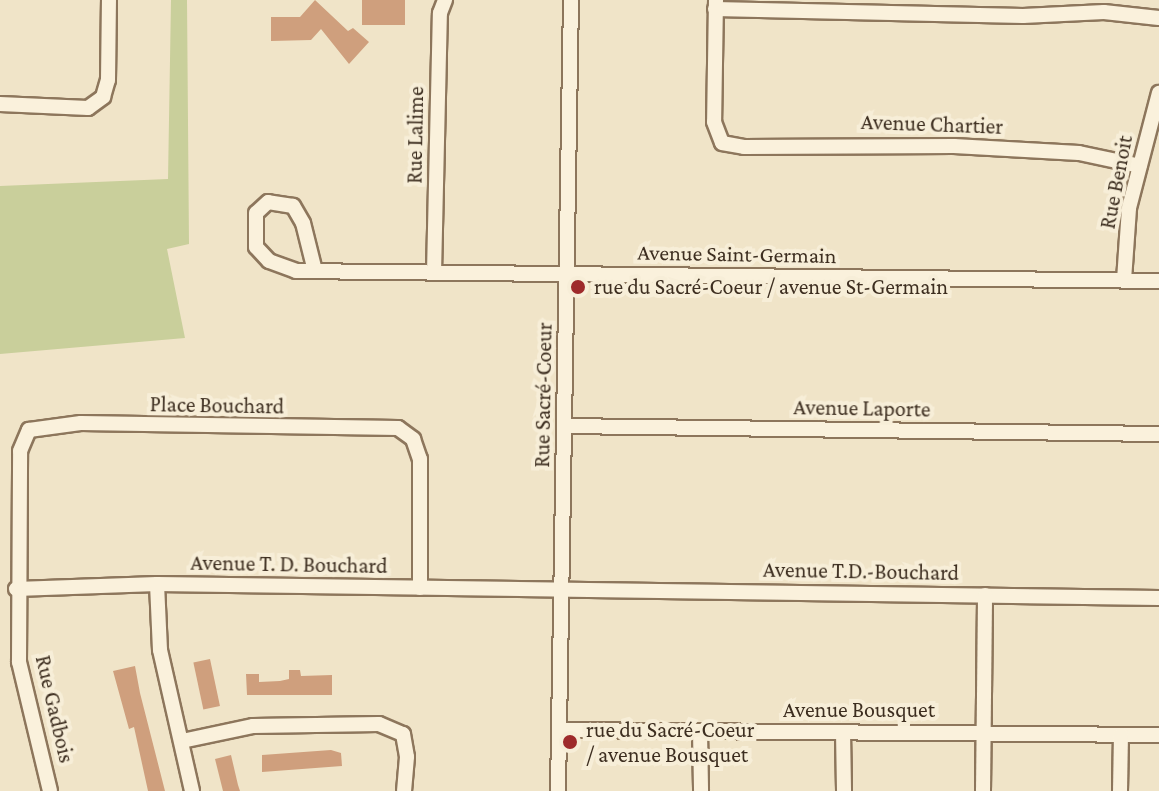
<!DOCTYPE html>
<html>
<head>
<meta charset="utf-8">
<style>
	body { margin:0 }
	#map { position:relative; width:1159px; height:791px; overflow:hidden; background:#f0e4c8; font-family:"Crimson Pro",serif }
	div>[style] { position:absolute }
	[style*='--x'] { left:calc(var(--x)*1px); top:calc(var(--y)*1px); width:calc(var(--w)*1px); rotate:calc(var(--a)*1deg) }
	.green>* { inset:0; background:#c9cf9b }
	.building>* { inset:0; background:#cf9f7d; transform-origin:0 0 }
	.roads { filter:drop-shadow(2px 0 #8d765c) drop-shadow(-2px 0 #8d765c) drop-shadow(0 2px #8d765c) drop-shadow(0 -2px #8d765c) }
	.minor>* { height:14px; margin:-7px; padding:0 7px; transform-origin:7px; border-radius:7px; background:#faf1dc }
	.dots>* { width:22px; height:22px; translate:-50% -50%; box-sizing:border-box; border:4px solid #f7eed8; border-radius:50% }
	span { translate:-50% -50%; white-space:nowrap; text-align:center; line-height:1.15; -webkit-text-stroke:8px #f7eed8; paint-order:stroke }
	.street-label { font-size:22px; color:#3d2e20 }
	.poi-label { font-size:22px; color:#3d2e20 }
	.left { translate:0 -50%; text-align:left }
</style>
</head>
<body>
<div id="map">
	<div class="green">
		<i style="clip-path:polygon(171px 0,187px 0,189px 244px,167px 249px,185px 338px,0 354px,0 186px,168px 179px)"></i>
	</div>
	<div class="building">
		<i style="clip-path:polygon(315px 0,348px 31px,353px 28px,369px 42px,349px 64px,321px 29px,311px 40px,271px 41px,271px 17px,300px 17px)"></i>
		<i style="left:362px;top:0;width:43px;height:25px"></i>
		<i style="left:210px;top:659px;width:48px;height:17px;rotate:78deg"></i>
		<i style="clip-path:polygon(135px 666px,140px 693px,165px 791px,148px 791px,134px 727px,129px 729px,113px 671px)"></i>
		<i style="clip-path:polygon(289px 670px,300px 670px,301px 676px,332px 675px,332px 695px,247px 695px,246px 674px,259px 674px,259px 682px,280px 681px,289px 679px)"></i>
		<i style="clip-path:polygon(331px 750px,341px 753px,342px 766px,262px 772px,262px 755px)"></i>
		<i style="clip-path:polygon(231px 755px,238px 785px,240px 791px,223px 791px,215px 759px)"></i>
	</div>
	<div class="roads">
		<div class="minor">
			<i style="--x:716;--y:0;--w:122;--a:90.9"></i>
			<i style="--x:714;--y:122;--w:22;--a:69"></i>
			<i style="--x:722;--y:143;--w:22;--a:10"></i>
			<i style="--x:744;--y:147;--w:210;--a:-0.3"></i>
			<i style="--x:954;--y:146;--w:125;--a:3.2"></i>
			<i style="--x:1079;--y:153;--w:62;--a:12"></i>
			<i style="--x:715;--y:9;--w:308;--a:1.3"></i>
			<i style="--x:1023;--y:16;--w:81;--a:-2.8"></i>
			<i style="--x:1104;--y:12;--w:55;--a:6.2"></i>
			<i style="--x:0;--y:104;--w:88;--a:2.6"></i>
			<i style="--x:88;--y:108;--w:19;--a:-36"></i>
			<i style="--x:103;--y:97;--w:18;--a:-74"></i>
			<i style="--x:108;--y:80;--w:80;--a:-89.3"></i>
			<i style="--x:315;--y:271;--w:49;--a:-104"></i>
			<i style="--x:303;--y:223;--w:20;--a:-120"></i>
			<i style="--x:293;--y:206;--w:25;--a:-171"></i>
			<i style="--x:268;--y:202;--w:16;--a:137"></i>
			<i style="--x:256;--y:213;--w:34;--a:90"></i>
			<i style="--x:256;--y:247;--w:19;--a:47"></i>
			<i style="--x:269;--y:261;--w:29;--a:20"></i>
			<i style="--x:296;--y:271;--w:863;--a:0.66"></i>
			<i style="--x:434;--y:273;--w:260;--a:-88.7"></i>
			<i style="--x:440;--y:13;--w:14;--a:-69"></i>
			<i style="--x:1124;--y:280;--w:72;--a:-86"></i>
			<i style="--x:1129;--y:208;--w:119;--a:-75.4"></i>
			<i style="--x:564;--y:426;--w:595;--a:0.77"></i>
			<i style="--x:157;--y:584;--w:66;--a:87.4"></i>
			<i style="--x:160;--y:650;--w:145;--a:77.2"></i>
			<i style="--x:16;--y:589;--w:141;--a:-2"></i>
			<i style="--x:157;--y:584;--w:1002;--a:0.8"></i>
			<i style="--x:559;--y:730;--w:600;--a:0.48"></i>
			<i style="--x:700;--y:731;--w:60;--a:89"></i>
			<i style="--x:843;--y:732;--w:59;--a:89"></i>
			<i style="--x:182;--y:741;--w:73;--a:-11.9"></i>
			<i style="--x:253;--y:726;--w:126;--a:-0.9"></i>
			<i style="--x:379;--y:724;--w:26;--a:23"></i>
			<i style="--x:403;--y:734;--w:23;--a:80"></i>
			<i style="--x:407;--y:757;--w:34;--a:95"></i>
			<i style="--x:50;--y:791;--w:133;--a:-103.5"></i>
			<i style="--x:19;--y:662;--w:211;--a:-89.7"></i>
			<i style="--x:20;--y:451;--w:23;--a:-67"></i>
			<i style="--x:29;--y:430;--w:52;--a:-7.7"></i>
			<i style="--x:81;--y:423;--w:317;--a:0.9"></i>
			<i style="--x:398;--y:428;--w:19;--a:36"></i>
			<i style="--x:413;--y:439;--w:21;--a:71"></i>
			<i style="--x:420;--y:459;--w:129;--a:90"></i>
			<i style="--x:558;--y:791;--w:791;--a:-89.06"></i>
			<i style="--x:983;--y:791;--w:196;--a:-89.4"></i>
			<i style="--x:1120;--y:791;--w:56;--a:-89"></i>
		</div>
	</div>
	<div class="dots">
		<i style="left:578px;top:287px;background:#9e2a2b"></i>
		<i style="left:570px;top:742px;background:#9e2a2b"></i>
	</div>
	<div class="street-label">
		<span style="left:932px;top:124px;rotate:2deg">Avenue Chartier</span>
		<span style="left:415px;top:135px;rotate:-89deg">Rue Lalime</span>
		<span style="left:1116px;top:182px;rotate:-79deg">Rue Benoit</span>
		<span style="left:737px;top:254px;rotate:1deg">Avenue Saint-Germain</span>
		<span style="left:543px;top:395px;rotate:-89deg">Rue Sacré-Coeur</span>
		<span style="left:217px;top:405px;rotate:1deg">Place Bouchard</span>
		<span style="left:862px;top:408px;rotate:1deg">Avenue Laporte</span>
		<span style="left:289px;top:564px;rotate:1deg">Avenue T. D. Bouchard</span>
		<span style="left:861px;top:571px;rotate:1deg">Avenue T.D.-Bouchard</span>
		<span style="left:55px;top:709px;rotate:77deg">Rue Gadbois</span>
		<span style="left:859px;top:710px">Avenue Bousquet</span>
	</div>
	<div class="poi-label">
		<span class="left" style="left:594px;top:287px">rue du Sacré-Coeur / avenue St-Germain</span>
		<span class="left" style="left:586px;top:742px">rue du Sacré-Coeur<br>/ avenue Bousquet</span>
	</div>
</div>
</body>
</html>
